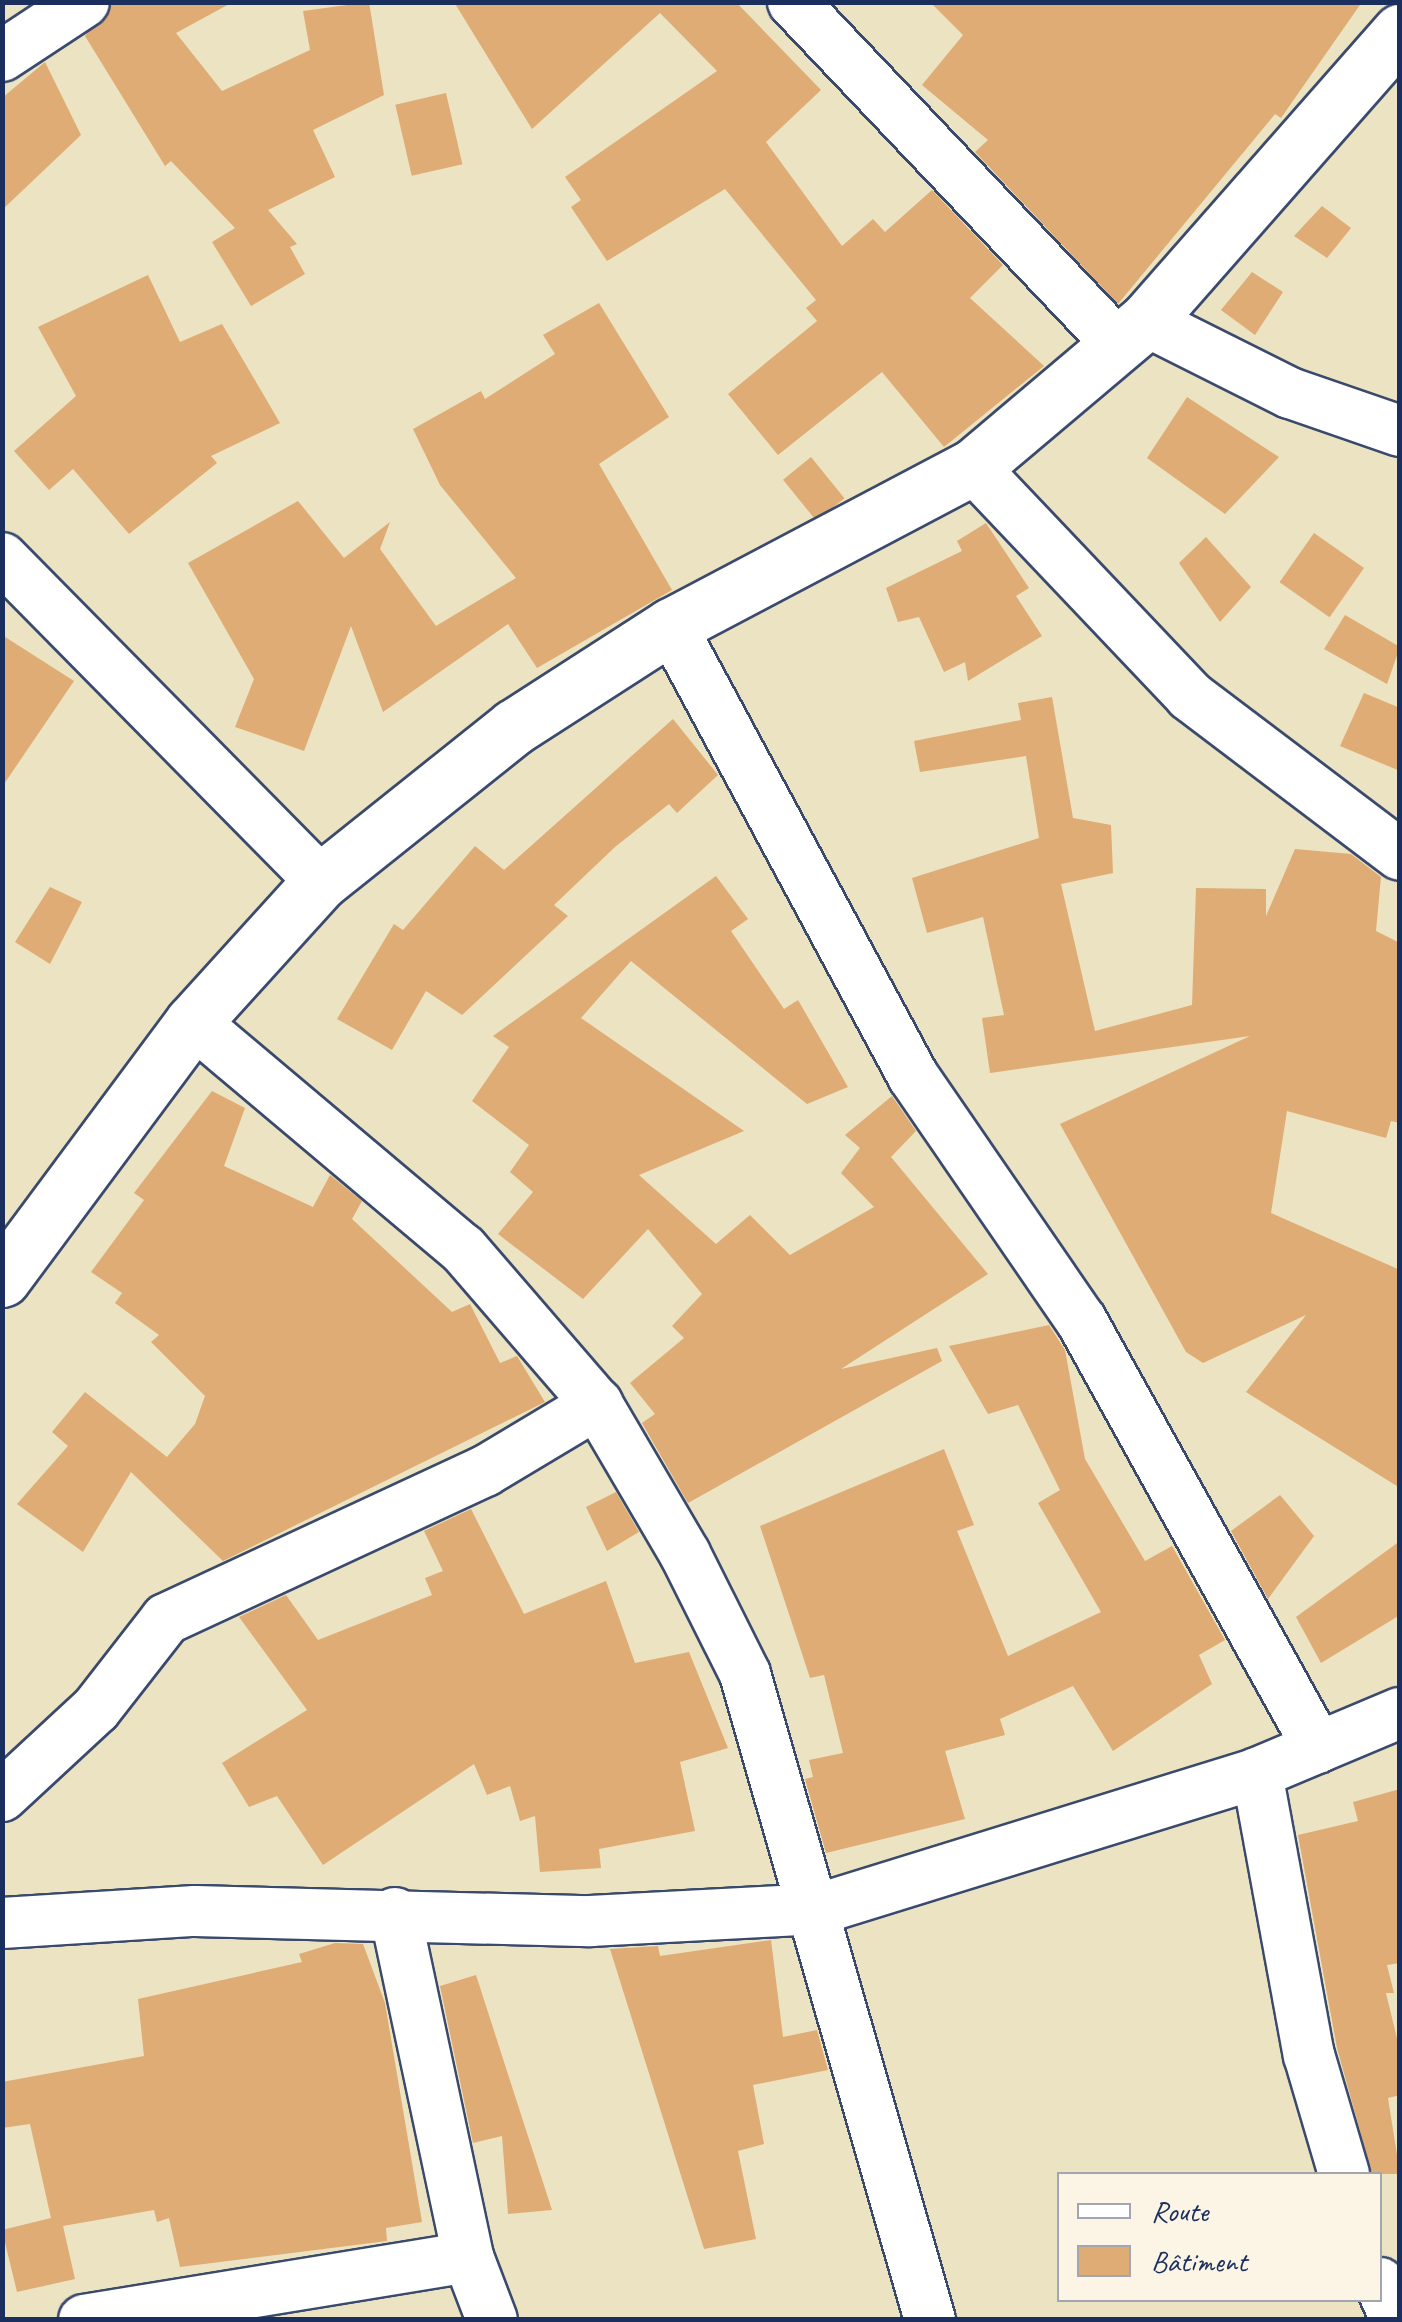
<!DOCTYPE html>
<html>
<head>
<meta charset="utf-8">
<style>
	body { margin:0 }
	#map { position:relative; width:1402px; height:2322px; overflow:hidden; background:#ebe3c1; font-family:Caveat,sans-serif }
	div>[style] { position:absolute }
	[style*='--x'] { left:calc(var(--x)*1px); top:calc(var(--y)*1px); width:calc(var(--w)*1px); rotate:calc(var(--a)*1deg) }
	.building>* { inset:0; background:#dfac75; transform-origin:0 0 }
	.roads { filter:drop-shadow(2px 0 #3a4a6d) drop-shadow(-2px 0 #3a4a6d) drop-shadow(0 2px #3a4a6d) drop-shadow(0 -2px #3a4a6d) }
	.street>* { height:50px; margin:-25px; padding:0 25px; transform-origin:25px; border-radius:25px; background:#fff }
	.secondary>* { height:55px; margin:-27.5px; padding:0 27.5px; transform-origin:27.5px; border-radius:27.5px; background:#fff }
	span { translate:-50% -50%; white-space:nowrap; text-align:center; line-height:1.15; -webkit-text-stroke:9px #fcf5e5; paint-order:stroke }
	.frame { position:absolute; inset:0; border:5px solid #1b2f5e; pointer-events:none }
	.legend { position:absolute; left:1057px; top:2172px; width:325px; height:130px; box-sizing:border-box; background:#fcf5e5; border:2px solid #a2a6af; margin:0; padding:12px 18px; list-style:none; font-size:30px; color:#1b2f5e }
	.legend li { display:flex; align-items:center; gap:20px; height:50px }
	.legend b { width:50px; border:2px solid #a2a6af }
</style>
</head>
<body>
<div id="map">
	<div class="building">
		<i style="clip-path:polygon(112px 2px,233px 2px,176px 33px,222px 91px,310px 50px,303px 11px,369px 2px,384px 95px,313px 130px,335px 177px,268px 210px,297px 244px,290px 247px,305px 274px,251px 306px,212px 242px,235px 228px,171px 161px,165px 166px,85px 36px)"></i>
		<i style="clip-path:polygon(454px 2px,736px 2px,821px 90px,766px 142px,842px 246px,873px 219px,885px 232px,932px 190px,1003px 265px,970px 298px,1044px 366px,944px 447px,882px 372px,778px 455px,728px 394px,817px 321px,806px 308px,816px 300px,725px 189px,607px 261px,571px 207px,581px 200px,565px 177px,717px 71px,660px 13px,532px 129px)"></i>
		<i style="clip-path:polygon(930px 2px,1362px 2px,1281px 118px,1275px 114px,1118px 304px,975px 152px,988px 140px,922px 85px,963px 35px)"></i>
		<i style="clip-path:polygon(45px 62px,81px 135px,2px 210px,2px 98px)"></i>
		<i style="left:446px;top:93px;width:73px;height:52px;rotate:77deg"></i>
		<i style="clip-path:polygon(1322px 206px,1351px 228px,1327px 258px,1294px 236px)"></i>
		<i style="clip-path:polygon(1252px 272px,1283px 292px,1255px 335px,1221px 310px)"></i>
		<i style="clip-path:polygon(148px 275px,180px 342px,222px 324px,280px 423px,211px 456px,217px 463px,129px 534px,73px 469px,49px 490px,14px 451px,76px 396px,38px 327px)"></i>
		<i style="clip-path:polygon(599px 303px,669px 417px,599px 464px,672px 590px,537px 668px,508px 624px,383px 712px,351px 626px,304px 751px,235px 727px,254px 679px,188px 563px,298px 501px,344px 558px,390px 522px,380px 549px,436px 626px,516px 578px,440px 485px,413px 429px,481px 391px,485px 399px,555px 354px,543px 335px)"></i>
		<i style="clip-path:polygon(1187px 397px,1279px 457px,1225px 514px,1147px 458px)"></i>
		<i style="left:811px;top:457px;width:53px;height:36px;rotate:51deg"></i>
		<i style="clip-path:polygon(986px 523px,1029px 588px,1016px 596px,1042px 636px,968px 681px,965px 662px,944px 672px,919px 617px,898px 622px,886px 588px,962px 551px,957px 541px)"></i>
		<i style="left:1314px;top:533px;width:61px;height:60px;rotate:35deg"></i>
		<i style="clip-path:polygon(1206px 537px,1251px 587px,1220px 622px,1179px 563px)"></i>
		<i style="clip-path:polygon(1345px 615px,1400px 647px,1387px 684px,1324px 649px)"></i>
		<i style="clip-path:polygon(2px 635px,74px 681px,2px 787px)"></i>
		<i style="clip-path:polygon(1364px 693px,1400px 708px,1400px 771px,1340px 746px)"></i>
		<i style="clip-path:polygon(1052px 697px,1073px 818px,1111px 825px,1113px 873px,1061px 884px,1095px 1031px,1192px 1005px,1196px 888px,1266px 889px,1266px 916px,1295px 849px,1351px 854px,1381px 877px,1376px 931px,1400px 943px,1400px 1123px,1391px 1121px,1386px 1138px,1287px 1111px,1271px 1213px,1400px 1270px,1400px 1488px,1246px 1392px,1306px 1315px,1203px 1363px,1186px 1352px,1060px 1124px,1250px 1036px,990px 1073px,982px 1018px,1004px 1015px,983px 917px,927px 933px,912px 878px,1039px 838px,1026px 756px,920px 772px,914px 741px,1021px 720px,1018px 703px)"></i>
		<i style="clip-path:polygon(673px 719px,718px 775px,677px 813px,669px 804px,615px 847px,554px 905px,568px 916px,462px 1015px,426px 991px,392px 1050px,337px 1019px,394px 924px,403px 930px,475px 846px,504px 870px)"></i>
		<i style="clip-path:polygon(716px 876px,748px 919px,731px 931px,784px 1009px,798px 1000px,848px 1087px,807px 1104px,631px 961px,581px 1018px,744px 1131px,639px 1175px,716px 1244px,750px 1215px,790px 1255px,874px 1207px,841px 1173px,860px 1148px,845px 1135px,892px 1096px,916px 1131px,891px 1157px,988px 1274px,841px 1369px,937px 1348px,942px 1361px,688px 1503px,642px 1423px,655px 1414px,630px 1383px,684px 1338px,672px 1326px,702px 1294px,648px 1229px,583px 1299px,498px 1234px,533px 1192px,510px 1172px,529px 1145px,472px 1101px,509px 1047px,493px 1036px)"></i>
		<i style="clip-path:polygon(50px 887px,82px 902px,50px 964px,15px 942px)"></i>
		<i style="clip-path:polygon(212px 1091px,245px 1108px,224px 1166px,313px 1207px,330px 1175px,362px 1201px,352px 1219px,452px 1312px,470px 1304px,500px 1363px,517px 1356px,545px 1402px,223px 1561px,131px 1472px,83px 1552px,17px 1504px,68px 1446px,52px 1432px,85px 1392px,167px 1457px,195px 1424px,205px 1396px,151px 1342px,159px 1335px,115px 1303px,122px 1293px,91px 1272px,144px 1200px,134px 1193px)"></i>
		<i style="clip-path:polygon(1049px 1325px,1065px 1350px,1085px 1459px,1145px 1561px,1172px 1546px,1225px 1640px,1199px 1655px,1212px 1684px,1113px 1751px,1073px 1686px,1000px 1719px,1005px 1735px,945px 1751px,965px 1819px,826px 1853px,805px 1779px,813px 1777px,809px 1760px,843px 1753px,824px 1675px,810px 1678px,760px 1526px,944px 1449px,974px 1525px,957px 1531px,1008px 1656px,1101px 1612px,1038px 1503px,1060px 1490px,1018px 1405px,988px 1414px,949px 1346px)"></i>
		<i style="clip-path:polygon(616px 1492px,639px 1532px,607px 1551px,586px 1507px)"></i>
		<i style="clip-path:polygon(1280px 1495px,1314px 1536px,1268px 1599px,1231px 1531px)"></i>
		<i style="clip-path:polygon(471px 1509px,524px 1614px,606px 1581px,635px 1663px,689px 1652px,728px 1748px,680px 1762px,695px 1831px,599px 1849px,601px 1868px,540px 1872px,535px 1816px,520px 1821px,510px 1786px,487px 1795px,474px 1764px,323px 1865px,277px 1796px,249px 1807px,222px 1763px,307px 1710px,239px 1617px,286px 1595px,318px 1640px,432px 1595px,425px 1578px,443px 1571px,424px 1531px)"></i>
		<i style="clip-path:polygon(1400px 1541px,1400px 1615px,1321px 1663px,1296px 1617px)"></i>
		<i style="clip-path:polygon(1400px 1789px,1400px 1963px,1387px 1965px,1394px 1993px,1386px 1993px,1400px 2051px,1400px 2095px,1388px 2098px,1400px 2174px,1372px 2174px,1337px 2048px,1298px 1835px,1358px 1821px,1353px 1802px)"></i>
		<i style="clip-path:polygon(771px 1940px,783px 2037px,817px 2030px,828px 2070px,753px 2085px,764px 2144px,738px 2151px,756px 2239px,704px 2249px,610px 1949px,658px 1946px,660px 1956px)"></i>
		<i style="clip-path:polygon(335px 1943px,363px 1944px,385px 2003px,422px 2222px,386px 2228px,387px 2241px,180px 2267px,169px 2218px,157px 2222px,154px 2210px,63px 2226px,75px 2279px,17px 2292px,2px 2230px,51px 2218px,30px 2124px,2px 2128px,2px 2082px,144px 2056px,138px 1999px,302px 1962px,299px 1954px)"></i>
		<i style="clip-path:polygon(476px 1975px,526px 2130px,552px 2210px,508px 2214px,502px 2136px,473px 2143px,440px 1986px)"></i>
	</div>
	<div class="roads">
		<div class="street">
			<i style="--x:793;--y:2;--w:473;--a:46.5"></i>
			<i style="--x:2;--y:56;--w:98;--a:-33.4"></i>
			<i style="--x:1146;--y:321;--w:161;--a:26.6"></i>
			<i style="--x:1290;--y:393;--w:116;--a:19.1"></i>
			<i style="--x:973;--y:467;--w:315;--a:46.5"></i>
			<i style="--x:1190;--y:696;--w:263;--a:37.1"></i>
			<i style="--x:2;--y:558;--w:454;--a:45.4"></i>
			<i style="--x:671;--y:626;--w:511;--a:61.73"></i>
			<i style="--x:913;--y:1076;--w:296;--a:55.5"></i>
			<i style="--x:1081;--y:1320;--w:489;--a:61"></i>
			<i style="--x:193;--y:1022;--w:353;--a:40.1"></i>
			<i style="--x:463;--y:1249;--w:205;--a:49.2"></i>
			<i style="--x:597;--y:1404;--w:174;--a:59.6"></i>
			<i style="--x:685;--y:1554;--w:134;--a:63.4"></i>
			<i style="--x:745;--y:1674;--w:672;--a:74.02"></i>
			<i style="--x:1257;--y:1773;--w:287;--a:79.6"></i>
			<i style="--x:1309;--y:2055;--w:124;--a:73.6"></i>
			<i style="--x:2;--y:1796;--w:128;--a:-42.8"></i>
			<i style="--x:96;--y:1709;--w:114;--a:-52.1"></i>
			<i style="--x:166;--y:1619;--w:352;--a:-24.9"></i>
			<i style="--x:485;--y:1471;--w:131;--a:-30.9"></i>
			<i style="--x:395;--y:1913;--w:352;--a:78"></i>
			<i style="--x:468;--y:2257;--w:67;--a:69.1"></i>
			<i style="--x:2;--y:1923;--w:193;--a:-3.6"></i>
			<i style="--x:195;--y:1911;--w:395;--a:1.5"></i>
			<i style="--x:590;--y:1921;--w:229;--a:-3"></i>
			<i style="--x:819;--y:1909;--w:459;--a:-17.2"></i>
			<i style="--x:1257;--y:1773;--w:155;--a:-22.8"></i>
			<i style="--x:1380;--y:2283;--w:40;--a:66.6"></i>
			<i style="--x:84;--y:2320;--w:389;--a:-9.3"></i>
		</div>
		<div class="secondary">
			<i style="--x:2;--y:1279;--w:320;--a:-53.4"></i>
			<i style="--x:193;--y:1022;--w:190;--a:-47.8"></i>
			<i style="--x:321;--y:881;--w:247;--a:-38.6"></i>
			<i style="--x:514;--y:727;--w:187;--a:-32.8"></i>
			<i style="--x:671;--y:626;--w:341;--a:-27.8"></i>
			<i style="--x:973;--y:467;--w:226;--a:-40.2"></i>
			<i style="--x:1146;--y:321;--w:385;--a:-48.7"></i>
		</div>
	</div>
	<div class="frame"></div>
	<ul class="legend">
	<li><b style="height:12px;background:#fff"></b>Route</li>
	<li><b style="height:28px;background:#dfac75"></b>Bâtiment</li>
	</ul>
</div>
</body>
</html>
